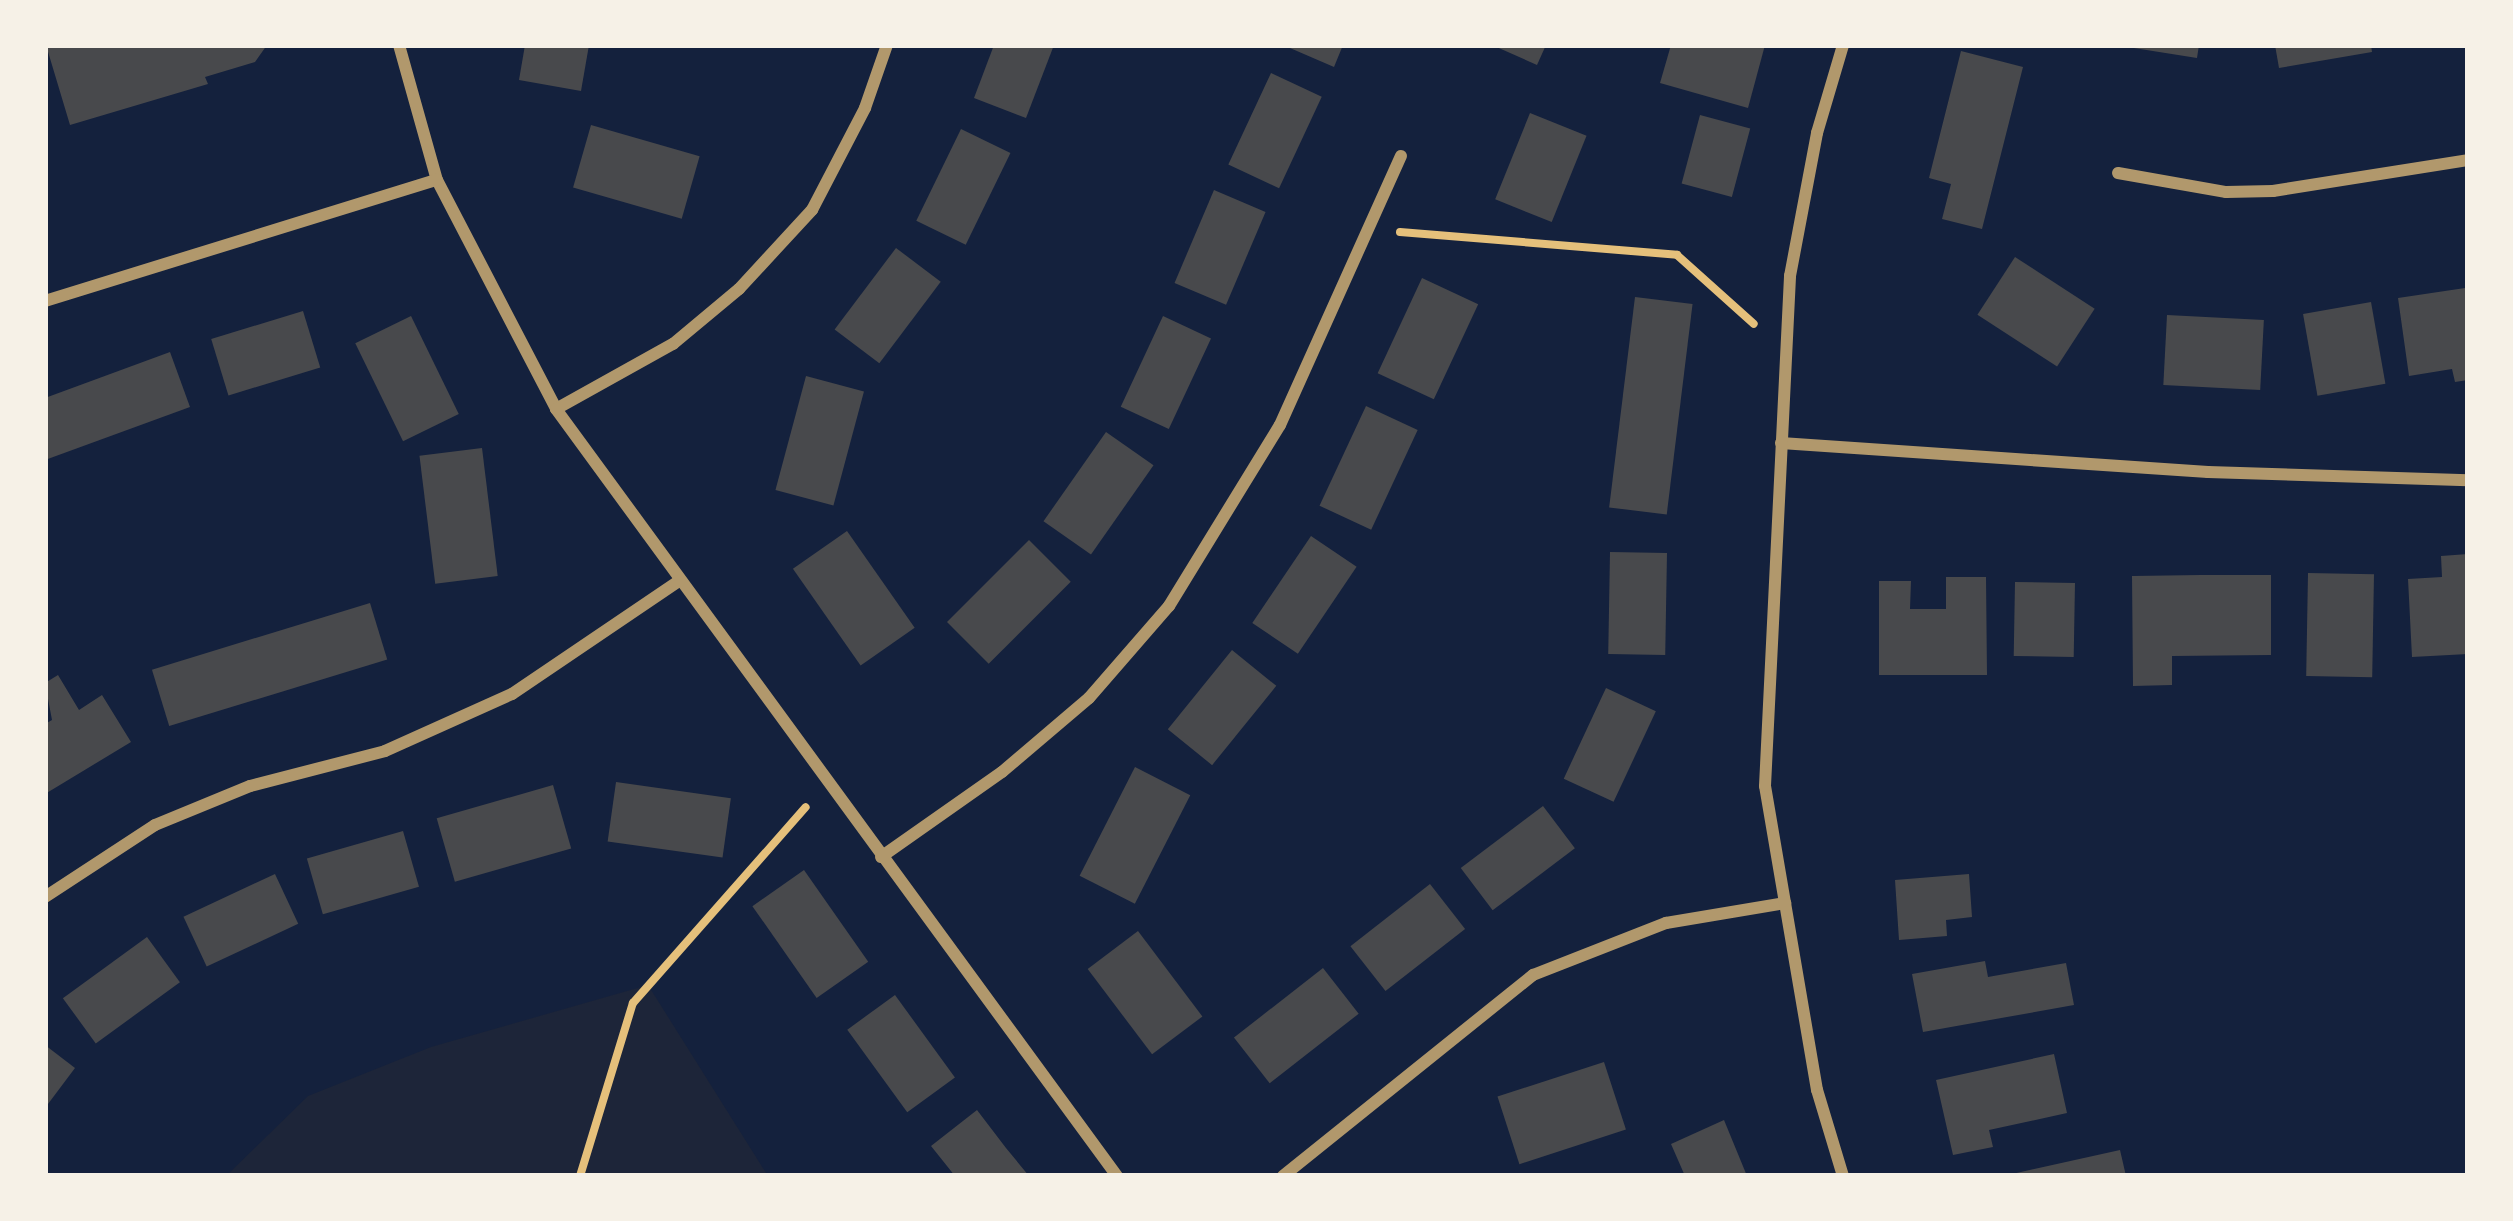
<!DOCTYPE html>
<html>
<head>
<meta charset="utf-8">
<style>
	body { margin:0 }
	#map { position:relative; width:2513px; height:1221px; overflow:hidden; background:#14213d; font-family:Rubik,sans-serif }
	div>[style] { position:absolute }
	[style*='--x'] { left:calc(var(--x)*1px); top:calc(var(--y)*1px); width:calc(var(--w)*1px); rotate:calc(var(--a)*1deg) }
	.green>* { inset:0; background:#1d2539 }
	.building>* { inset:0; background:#48494c; transform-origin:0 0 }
	.path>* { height:8px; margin:-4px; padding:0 4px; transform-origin:4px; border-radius:4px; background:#e5c07b }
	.minor>* { height:12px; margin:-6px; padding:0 6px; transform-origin:6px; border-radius:6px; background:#b1986c }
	span { translate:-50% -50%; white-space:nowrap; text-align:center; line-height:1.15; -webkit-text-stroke:10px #f6f1e7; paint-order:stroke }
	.frame { position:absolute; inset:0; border:48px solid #f6f1e7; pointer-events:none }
</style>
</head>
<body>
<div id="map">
	<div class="green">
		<i style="clip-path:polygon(648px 985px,768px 1176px,226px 1176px,308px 1096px,431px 1047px)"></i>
	</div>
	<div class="building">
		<i style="clip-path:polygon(46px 45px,267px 45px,255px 62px,205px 77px,208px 84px,70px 125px)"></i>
		<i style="clip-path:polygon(525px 45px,589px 45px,581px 91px,519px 80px)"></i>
		<i style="clip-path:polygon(994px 45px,1054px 45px,1026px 118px,974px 98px)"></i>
		<i style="clip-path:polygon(1283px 45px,1343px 45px,1334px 67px)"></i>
		<i style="clip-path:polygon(1492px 45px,1546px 45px,1537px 65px)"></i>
		<i style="clip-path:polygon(1671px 45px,1765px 45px,1748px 108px,1660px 83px)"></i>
		<i style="clip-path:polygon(2115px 45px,2199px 45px,2197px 58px)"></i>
		<i style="clip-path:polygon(2275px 45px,2371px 45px,2372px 52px,2279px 68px)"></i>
		<i style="clip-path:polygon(1961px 51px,2023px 67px,1982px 229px,1942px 219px,1951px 184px,1929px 178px)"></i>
		<i style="left:1271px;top:73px;width:56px;height:101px;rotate:25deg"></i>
		<i style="left:1530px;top:113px;width:61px;height:93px;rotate:22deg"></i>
		<i style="left:1700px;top:115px;width:52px;height:71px;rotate:15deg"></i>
		<i style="left:591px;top:125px;width:113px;height:65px;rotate:16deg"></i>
		<i style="left:961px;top:129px;width:55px;height:102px;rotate:26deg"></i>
		<i style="left:1214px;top:190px;width:56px;height:101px;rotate:23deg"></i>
		<i style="left:896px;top:248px;width:56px;height:102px;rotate:37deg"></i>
		<i style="left:2015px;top:257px;width:95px;height:69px;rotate:33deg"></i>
		<i style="left:1422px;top:278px;width:62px;height:105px;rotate:25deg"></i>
		<i style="clip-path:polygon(2465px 288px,2468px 380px,2455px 382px,2452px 369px,2409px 376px,2398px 298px)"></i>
		<i style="left:1635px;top:297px;width:58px;height:212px;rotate:7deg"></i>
		<i style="left:2371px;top:302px;width:83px;height:69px;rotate:80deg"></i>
		<i style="left:303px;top:311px;width:59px;height:96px;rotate:73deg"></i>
		<i style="left:2167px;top:315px;width:97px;height:70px;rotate:3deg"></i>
		<i style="left:411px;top:316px;width:109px;height:62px;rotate:64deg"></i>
		<i style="left:1163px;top:316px;width:53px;height:100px;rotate:25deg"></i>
		<i style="clip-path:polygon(170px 352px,190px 407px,45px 460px,45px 398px)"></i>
		<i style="left:806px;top:376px;width:60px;height:118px;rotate:15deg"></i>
		<i style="left:1366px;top:406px;width:57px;height:110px;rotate:25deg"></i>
		<i style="left:1106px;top:432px;width:58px;height:109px;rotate:35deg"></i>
		<i style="left:482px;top:448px;width:129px;height:63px;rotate:83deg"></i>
		<i style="left:847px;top:531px;width:118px;height:66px;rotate:55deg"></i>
		<i style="left:1311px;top:536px;width:55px;height:105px;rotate:34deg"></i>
		<i style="left:1029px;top:540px;width:59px;height:116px;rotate:45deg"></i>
		<i style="left:1610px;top:552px;width:57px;height:102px;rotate:1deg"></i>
		<i style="clip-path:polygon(2468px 554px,2468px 654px,2412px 657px,2408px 579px,2442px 577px,2441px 556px)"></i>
		<i style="left:2308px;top:573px;width:66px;height:103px;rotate:1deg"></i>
		<i style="clip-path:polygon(2201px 575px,2271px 575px,2271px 655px,2172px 656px,2172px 685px,2133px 686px,2132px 576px)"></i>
		<i style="clip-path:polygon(1946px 577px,1986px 577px,1987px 675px,1879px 675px,1879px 581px,1911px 581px,1910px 609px,1946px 609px)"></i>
		<i style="left:2015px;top:582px;width:60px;height:74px;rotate:1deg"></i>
		<i style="left:370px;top:603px;width:59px;height:228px;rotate:73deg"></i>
		<i style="left:1232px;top:650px;width:57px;height:102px;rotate:39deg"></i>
		<i style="clip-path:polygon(58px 675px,79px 710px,102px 695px,131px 742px,45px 794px,45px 724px,52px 720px,45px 683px)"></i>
		<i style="left:1606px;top:688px;width:55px;height:100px;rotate:25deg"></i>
		<i style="left:1135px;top:767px;width:62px;height:122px;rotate:27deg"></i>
		<i style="left:616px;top:782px;width:116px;height:60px;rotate:8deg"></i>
		<i style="left:553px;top:785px;width:66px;height:121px;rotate:74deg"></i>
		<i style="left:1543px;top:806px;width:53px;height:103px;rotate:53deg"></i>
		<i style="left:403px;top:831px;width:58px;height:100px;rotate:74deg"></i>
		<i style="left:804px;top:870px;width:112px;height:63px;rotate:55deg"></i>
		<i style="left:275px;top:874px;width:55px;height:101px;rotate:65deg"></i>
		<i style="clip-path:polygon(1969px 874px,1972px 917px,1946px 920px,1947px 936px,1899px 940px,1895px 880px)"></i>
		<i style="left:1430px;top:884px;width:57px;height:101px;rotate:52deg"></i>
		<i style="left:1138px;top:931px;width:107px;height:63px;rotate:53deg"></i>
		<i style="left:147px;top:937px;width:56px;height:104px;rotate:54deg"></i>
		<i style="clip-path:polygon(1985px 961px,1988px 977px,2066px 963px,2074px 1005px,1923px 1032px,1912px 974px)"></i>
		<i style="left:1323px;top:968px;width:58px;height:113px;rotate:52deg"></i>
		<i style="left:895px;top:995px;width:102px;height:59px;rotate:54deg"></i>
		<i style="clip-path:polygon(45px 1045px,75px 1068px,45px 1108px)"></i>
		<i style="clip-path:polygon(2054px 1054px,2067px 1113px,1989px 1130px,1993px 1147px,1953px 1155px,1936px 1080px)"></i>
		<i style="left:1604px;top:1062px;width:71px;height:112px;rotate:72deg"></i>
		<i style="clip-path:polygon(977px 1110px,1006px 1148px,1029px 1176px,955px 1176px,931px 1146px)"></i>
		<i style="clip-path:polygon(1724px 1120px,1747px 1176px,1685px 1176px,1671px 1144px)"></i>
		<i style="clip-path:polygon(2120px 1150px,2126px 1176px,2013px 1176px,2012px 1174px)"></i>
	</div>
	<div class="path">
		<i style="--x:1400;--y:232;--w:278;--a:4.7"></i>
		<i style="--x:1677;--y:255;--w:103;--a:41.9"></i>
		<i style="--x:580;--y:1176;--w:181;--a:-73"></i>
		<i style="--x:633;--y:1003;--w:261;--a:-48.6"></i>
	</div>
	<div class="minor">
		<i style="--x:399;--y:45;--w:140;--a:74.3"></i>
		<i style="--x:437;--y:180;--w:258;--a:62.5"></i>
		<i style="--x:556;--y:409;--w:950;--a:53.82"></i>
		<i style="--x:2118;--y:173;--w:110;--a:10"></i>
		<i style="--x:2226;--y:192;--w:47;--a:-1.2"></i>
		<i style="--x:2273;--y:191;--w:197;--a:-9"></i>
		<i style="--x:45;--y:301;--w:410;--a:-17.2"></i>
		<i style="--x:556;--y:409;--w:134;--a:-29.1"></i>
		<i style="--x:673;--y:344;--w:86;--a:-39.8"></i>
		<i style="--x:739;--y:289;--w:108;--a:-47.3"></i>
		<i style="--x:812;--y:210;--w:115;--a:-62.5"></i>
		<i style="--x:865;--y:108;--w:67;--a:-70.8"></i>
		<i style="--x:1781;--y:443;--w:428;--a:3.9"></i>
		<i style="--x:2208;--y:472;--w:260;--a:1.8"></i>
		<i style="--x:881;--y:857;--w:148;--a:-35.1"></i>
		<i style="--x:1002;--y:772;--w:114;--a:-40.4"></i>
		<i style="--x:1089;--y:698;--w:122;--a:-49"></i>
		<i style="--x:1169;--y:606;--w:212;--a:-58.5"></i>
		<i style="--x:1280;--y:425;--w:295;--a:-65.8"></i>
		<i style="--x:45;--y:897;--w:131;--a:-33.2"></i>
		<i style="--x:155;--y:825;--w:103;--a:-22.3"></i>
		<i style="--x:250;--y:786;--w:139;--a:-14.5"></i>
		<i style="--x:385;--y:751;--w:139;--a:-24.2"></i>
		<i style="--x:512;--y:694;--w:202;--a:-34.1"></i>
		<i style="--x:1283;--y:1176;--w:321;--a:-38.8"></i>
		<i style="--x:1533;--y:975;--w:143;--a:-21.4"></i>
		<i style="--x:1666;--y:923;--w:121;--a:-9.5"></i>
		<i style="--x:1843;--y:1176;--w:90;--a:-106.8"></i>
		<i style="--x:1817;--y:1090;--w:308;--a:-99.7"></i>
		<i style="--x:1765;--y:786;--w:511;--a:-87.19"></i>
		<i style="--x:1790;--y:276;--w:146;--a:-79.3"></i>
		<i style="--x:1817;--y:133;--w:92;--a:-73.5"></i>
	</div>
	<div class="frame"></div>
</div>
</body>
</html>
